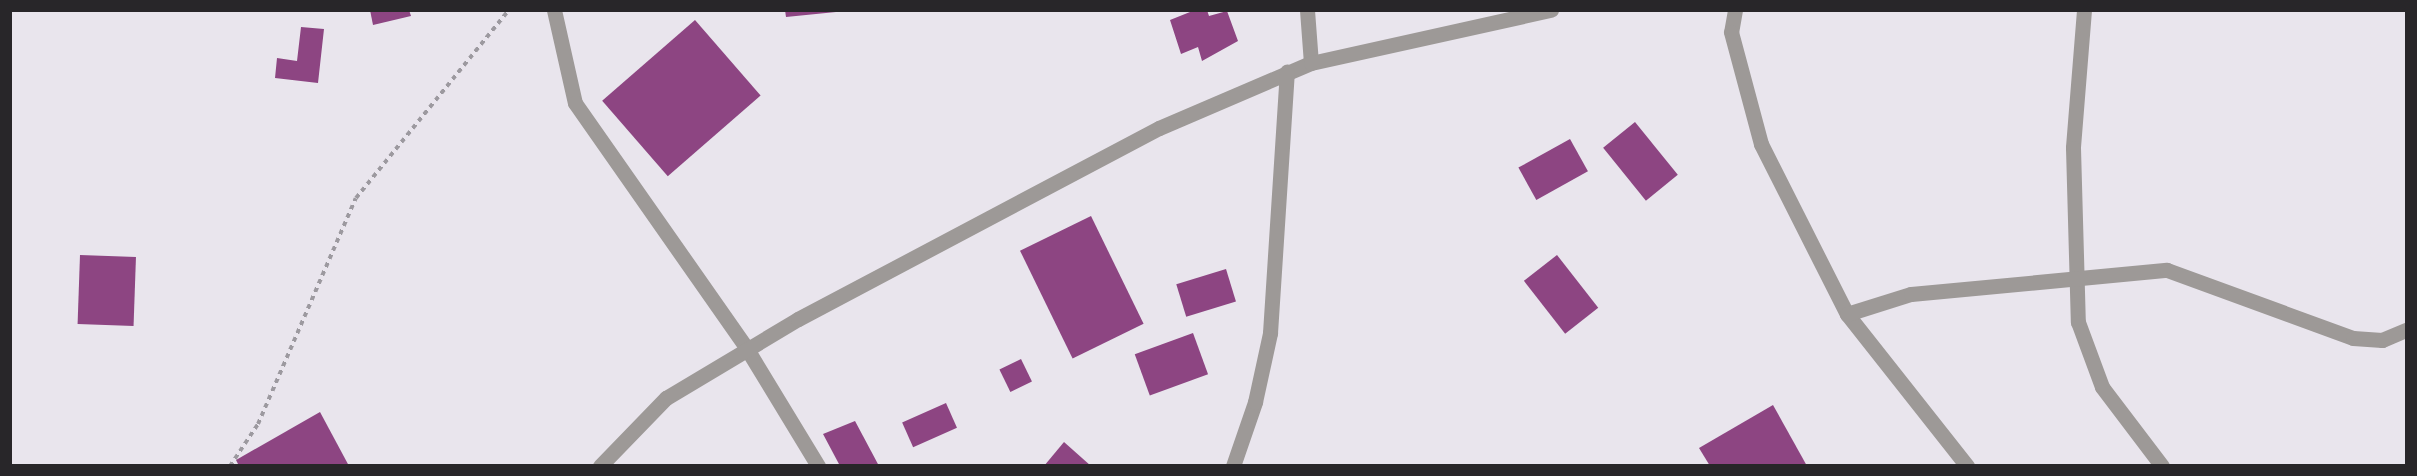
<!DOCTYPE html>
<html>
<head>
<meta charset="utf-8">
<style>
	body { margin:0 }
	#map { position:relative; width:2417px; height:476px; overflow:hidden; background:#e9e5ed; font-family:Ubuntu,sans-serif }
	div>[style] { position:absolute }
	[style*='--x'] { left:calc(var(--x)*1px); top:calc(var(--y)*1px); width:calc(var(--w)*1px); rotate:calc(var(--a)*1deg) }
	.building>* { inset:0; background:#8d4582; transform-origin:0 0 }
	.path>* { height:4px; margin-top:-2px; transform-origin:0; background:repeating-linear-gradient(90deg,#9c999f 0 4.5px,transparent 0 9px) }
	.street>* { height:15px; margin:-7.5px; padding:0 7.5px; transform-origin:7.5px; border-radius:7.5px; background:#9d9997 }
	span { translate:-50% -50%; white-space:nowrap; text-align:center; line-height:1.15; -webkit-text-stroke:6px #e9e5ed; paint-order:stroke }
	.frame { position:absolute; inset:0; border:12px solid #282629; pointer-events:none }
</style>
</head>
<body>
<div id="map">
	<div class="building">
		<i style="clip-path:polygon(370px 10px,409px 10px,411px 16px,373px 25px)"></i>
		<i style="clip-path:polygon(785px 10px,836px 10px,836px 12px,786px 17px)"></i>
		<i style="clip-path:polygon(1195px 10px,1207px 10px,1209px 16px,1227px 11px,1238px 41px,1202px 61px,1198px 47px,1181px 54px,1170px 20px)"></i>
		<i style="left:695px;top:20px;width:100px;height:123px;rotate:49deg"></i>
		<i style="clip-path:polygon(301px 27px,324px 29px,318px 83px,275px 78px,277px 58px,297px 61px)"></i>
		<i style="left:1635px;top:122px;width:68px;height:41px;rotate:51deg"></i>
		<i style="left:1570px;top:139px;width:37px;height:59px;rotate:61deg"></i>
		<i style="left:1091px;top:216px;width:120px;height:79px;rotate:64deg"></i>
		<i style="left:80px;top:255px;width:56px;height:69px;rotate:2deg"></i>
		<i style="left:1557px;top:255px;width:67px;height:42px;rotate:52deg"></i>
		<i style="left:1226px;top:269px;width:34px;height:52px;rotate:73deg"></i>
		<i style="left:1193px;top:333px;width:44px;height:62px;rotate:70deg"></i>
		<i style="left:1021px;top:359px;width:25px;height:24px;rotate:64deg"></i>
		<i style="left:946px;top:403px;width:27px;height:48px;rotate:66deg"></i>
		<i style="clip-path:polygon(1773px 405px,1807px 466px,1710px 466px,1699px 448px)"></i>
		<i style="clip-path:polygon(320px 412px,349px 466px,239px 466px,236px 460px)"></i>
		<i style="clip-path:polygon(855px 421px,879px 466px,840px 466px,823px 434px)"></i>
		<i style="clip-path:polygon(1064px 442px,1091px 466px,1044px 466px)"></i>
	</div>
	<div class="path">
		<i style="--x:230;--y:466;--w:50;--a:-56.3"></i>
		<i style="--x:258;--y:424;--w:246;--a:-66.6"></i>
		<i style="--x:356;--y:198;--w:242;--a:-50.9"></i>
	</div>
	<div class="street">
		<i style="--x:554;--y:10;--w:95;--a:77.3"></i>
		<i style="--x:575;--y:103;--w:300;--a:55"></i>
		<i style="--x:747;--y:349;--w:137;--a:58.7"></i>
		<i style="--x:1307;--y:10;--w:53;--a:85.7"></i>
		<i style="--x:1735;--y:10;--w:22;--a:100"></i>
		<i style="--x:1731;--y:32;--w:116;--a:75"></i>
		<i style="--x:1761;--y:144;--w:191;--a:63.2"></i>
		<i style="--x:1847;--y:314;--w:194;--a:51.7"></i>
		<i style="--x:2084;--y:10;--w:138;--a:94.6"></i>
		<i style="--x:2073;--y:148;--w:174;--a:88.4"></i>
		<i style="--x:2078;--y:322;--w:69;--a:69.7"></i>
		<i style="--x:2102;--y:387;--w:99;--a:52.8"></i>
		<i style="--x:1847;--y:314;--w:67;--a:-17.4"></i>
		<i style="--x:1911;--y:294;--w:257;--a:-5.4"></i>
		<i style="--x:2167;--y:270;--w:198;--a:20.1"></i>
		<i style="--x:2353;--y:338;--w:29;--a:4"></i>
		<i style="--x:2382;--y:340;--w:26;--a:-23"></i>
		<i style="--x:600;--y:466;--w:95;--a:-45.9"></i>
		<i style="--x:666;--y:398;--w:154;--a:-30.9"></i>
		<i style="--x:798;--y:319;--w:408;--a:-27.9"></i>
		<i style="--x:1159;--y:128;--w:165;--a:-23.2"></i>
		<i style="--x:1311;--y:63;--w:246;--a:-12.5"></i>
		<i style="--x:1233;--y:466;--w:68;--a:-71"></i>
		<i style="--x:1255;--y:402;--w:71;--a:-77.7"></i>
		<i style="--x:1270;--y:333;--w:262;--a:-86.3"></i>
	</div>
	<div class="frame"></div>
</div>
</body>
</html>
